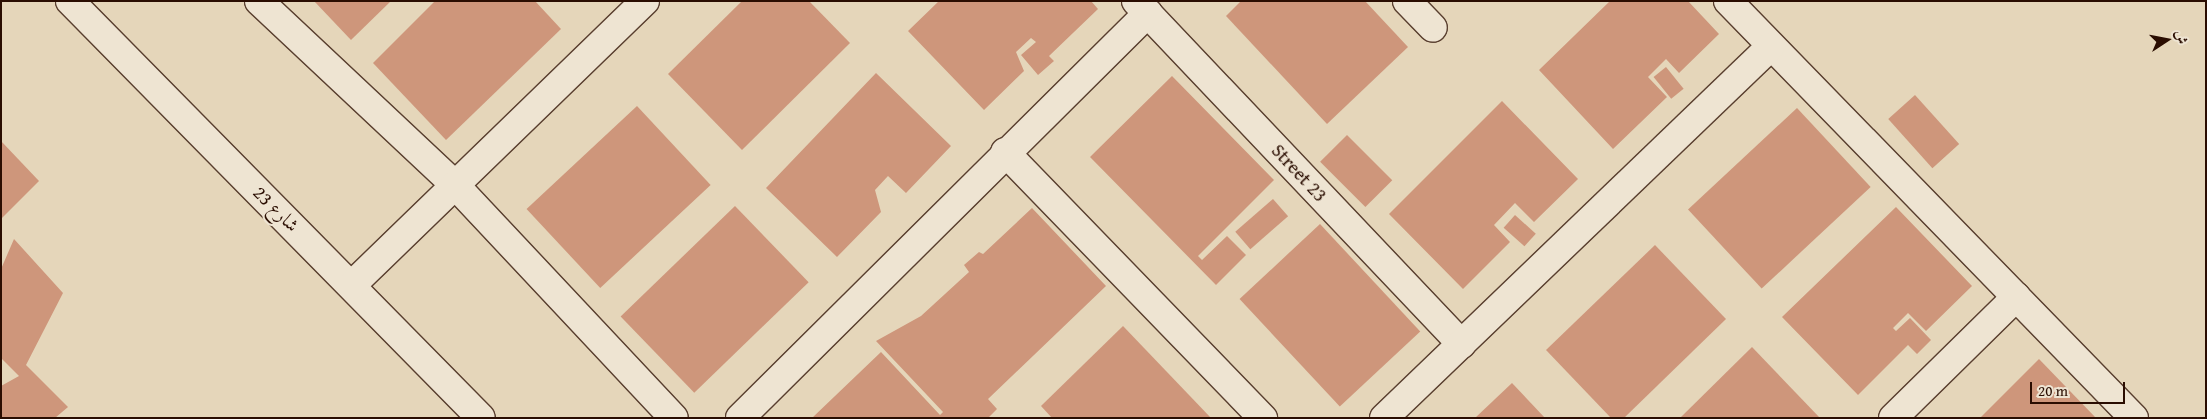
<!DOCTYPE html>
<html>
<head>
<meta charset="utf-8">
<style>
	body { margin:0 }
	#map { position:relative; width:2207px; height:419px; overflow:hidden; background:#e5d6ba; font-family:"Gentium Book Plus",Amiri,serif }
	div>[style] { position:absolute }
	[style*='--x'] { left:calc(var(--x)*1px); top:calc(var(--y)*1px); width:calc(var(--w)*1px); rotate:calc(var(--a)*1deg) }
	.building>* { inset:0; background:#ce967b; transform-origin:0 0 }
	.roads { filter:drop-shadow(1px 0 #593f2f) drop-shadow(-1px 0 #593f2f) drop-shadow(0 1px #593f2f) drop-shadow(0 -1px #593f2f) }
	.street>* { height:28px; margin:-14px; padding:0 14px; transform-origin:14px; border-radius:14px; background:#eee4d2 }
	span { translate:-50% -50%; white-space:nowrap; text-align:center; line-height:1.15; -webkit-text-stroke:4px #eee4d2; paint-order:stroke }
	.street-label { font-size:19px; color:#2a0d01 }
	.frame { position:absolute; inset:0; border:2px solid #2a0d01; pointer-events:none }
	.north { position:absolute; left:2142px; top:15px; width:50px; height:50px; -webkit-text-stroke:4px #eee4d2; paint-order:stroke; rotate:79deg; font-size:14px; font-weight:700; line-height:20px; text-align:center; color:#2a0d01 }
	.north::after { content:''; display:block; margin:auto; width:18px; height:22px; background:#2a0d01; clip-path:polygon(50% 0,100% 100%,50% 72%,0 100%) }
	.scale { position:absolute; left:2030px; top:382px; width:95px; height:22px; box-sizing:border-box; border:2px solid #2a0d01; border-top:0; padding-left:6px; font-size:15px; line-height:18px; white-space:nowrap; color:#2a0d01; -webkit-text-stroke:4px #eee4d2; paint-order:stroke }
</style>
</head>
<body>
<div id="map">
	<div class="building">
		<i style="clip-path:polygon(314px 1px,391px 1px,351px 40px)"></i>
		<i style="clip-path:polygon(435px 1px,535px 1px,561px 29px,446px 140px,373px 63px)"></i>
		<i style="clip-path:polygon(742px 1px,809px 1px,850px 43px,742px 150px,668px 74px)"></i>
		<i style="clip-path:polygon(939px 1px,1091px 1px,1098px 9px,1049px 56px,1054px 61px,1038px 75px,1021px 55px,1036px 42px,1031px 38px,1016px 52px,1024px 71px,984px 110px,908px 31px)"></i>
		<i style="clip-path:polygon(1241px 1px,1365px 1px,1408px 47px,1327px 124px,1226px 16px)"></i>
		<i style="clip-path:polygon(1610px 1px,1688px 1px,1719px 34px,1679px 73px,1666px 59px,1648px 77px,1667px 97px,1613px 149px,1539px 70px)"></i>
		<i style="left:1666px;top:67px;width:28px;height:16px;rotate:51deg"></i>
		<i style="clip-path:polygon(876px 73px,951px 146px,906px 193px,888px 176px,875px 190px,881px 212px,837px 257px,766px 188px)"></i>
		<i style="clip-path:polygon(1172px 76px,1274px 180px,1198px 256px,1202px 260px,1227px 236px,1246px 255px,1216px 285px,1090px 157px)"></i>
		<i style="left:1915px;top:95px;width:66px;height:36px;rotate:48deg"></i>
		<i style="clip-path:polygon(1502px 101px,1578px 179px,1534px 222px,1515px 203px,1494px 225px,1510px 242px,1463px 289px,1389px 214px)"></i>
		<i style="left:637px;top:106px;width:108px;height:151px;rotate:47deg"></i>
		<i style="left:1797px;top:108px;width:108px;height:149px;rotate:47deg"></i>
		<i style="left:1347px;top:135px;width:64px;height:38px;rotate:45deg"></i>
		<i style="clip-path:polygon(1px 141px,39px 181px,1px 219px)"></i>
		<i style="left:1273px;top:199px;width:23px;height:50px;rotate:49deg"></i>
		<i style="left:735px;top:206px;width:106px;height:159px;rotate:46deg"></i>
		<i style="clip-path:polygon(1896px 207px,1972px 286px,1926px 331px,1908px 313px,1893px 328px,1896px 331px,1910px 318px,1931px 340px,1917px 354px,1908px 345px,1858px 395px,1782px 317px)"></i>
		<i style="clip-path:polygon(1032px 208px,1106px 286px,988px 399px,997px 409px,988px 418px,812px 418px,881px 352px,940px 415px,943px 412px,876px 341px,921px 316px,969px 272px,964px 265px,979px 252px,983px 254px)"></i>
		<i style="left:1515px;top:215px;width:28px;height:17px;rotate:42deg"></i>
		<i style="left:1320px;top:224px;width:147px;height:110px;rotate:47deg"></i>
		<i style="clip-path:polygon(14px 239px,63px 293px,26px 365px,68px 407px,55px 418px,1px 418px,1px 386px,19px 376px,1px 358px,1px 269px)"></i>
		<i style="clip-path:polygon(1655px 245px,1726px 319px,1624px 418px,1611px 418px,1546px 350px)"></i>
		<i style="clip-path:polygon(1123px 326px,1211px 418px,1052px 418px,1041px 406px)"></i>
		<i style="clip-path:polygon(1752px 347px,1820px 418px,1680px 418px)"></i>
		<i style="clip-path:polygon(2039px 359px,2096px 418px,1980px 418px)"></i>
		<i style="clip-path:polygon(1512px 383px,1545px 418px,1475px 418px)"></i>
	</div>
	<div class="roads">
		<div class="street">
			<i style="--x:70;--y:1;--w:585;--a:45.42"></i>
			<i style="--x:259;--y:1;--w:270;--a:43.2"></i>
			<i style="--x:456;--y:186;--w:318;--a:46.8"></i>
			<i style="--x:1136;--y:1;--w:473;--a:46.5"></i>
			<i style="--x:1407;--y:1;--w:37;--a:46"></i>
			<i style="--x:1728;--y:1;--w:582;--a:45.77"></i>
			<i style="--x:1005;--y:152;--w:371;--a:45.9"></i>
			<i style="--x:352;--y:285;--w:408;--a:-44.1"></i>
			<i style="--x:740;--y:418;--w:575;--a:-44.79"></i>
			<i style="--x:1384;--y:418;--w:535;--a:-43.86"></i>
			<i style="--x:1893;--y:418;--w:173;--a:-44.5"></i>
		</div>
	</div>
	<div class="street-label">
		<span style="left:1299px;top:173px;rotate:47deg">Street 23</span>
		<span style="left:276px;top:209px;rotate:45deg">شارع 23</span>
	</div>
	<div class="frame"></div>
	<div class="north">ش</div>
	<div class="scale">20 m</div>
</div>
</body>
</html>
